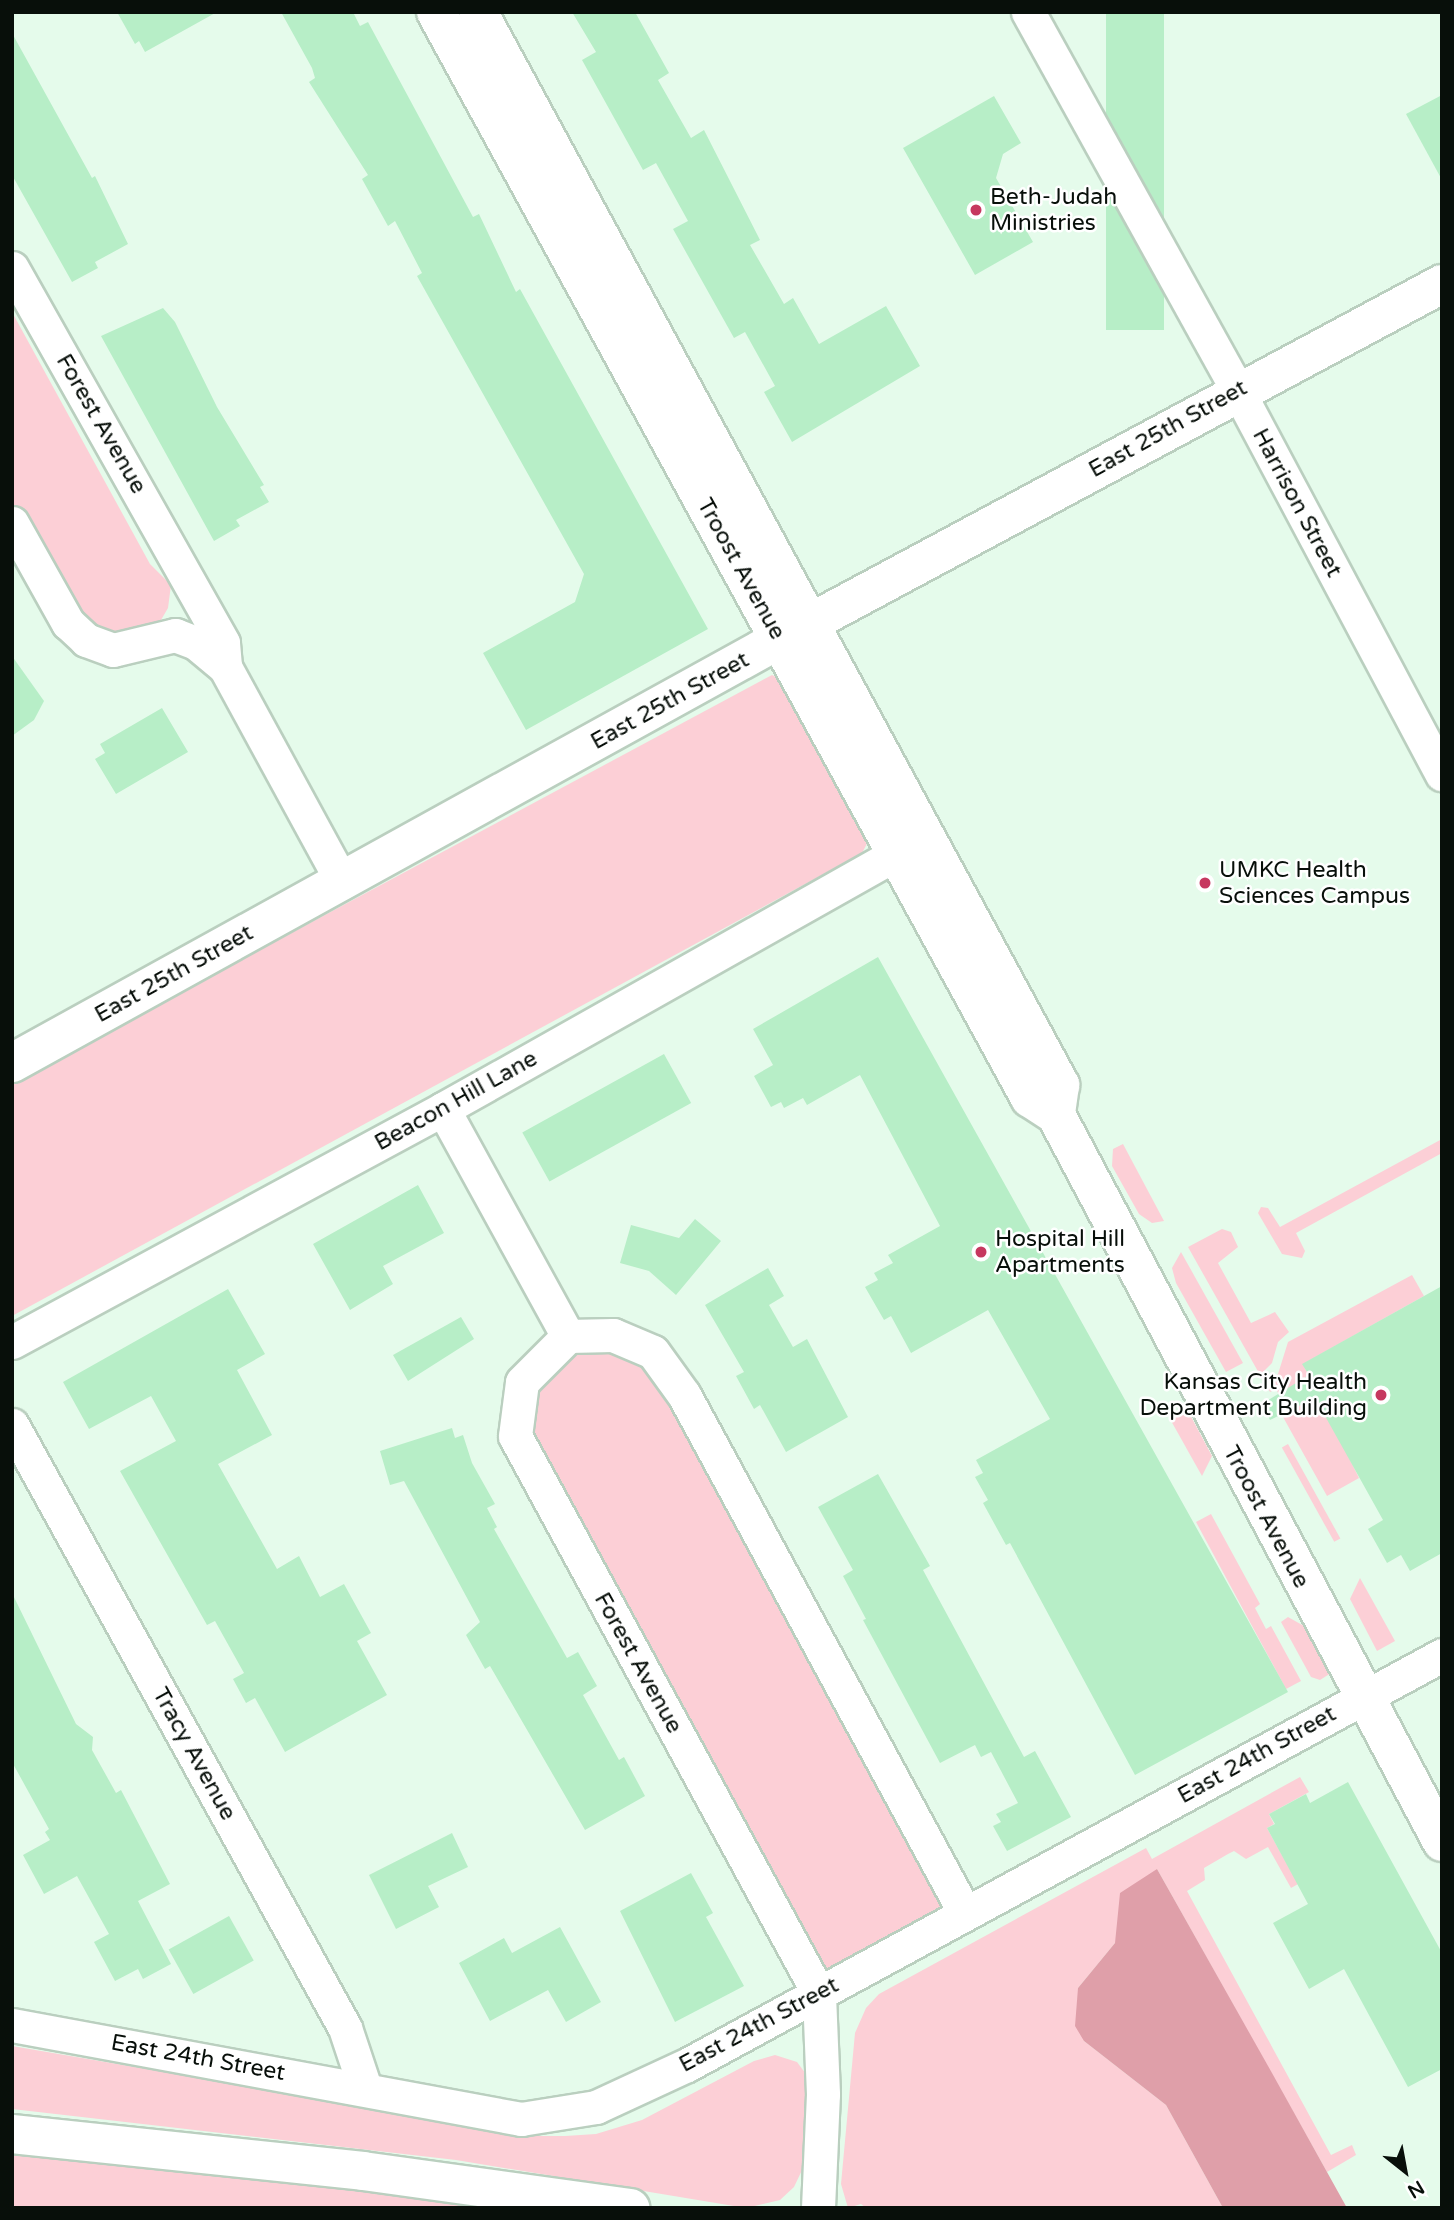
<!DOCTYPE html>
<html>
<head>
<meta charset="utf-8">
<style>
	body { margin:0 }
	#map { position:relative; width:1454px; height:2220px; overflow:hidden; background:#e5fbeb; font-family:"Varela Round",sans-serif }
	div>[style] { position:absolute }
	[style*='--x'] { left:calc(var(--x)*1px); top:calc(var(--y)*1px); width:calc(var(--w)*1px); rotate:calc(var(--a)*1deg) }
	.green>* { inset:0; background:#fccfd6; transform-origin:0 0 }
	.forest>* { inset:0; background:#df9fa9 }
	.building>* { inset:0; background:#b7eec7; transform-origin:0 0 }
	.roads { filter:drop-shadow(2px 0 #bacfbf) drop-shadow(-2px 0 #bacfbf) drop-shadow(0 2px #bacfbf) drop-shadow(0 -2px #bacfbf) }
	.minor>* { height:33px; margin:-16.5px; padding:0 16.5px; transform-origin:16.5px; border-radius:16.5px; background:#fff }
	.tertiary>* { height:38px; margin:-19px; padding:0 19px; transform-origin:19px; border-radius:19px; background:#fff }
	.secondary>* { height:38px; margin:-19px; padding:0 19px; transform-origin:19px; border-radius:19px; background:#fff }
	.dots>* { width:19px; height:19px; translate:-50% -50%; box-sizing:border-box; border:4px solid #fff; border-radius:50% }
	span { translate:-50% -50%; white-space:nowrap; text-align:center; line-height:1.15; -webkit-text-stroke:5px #fff; paint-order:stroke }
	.poi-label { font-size:23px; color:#080f0a }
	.left { translate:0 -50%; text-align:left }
	.right { translate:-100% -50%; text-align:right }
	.street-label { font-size:23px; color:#080f0a }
	.frame { position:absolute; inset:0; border:14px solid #080f0a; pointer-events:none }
	.north { position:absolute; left:1370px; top:2136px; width:70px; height:70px; -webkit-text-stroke:5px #fff; paint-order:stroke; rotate:149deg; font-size:19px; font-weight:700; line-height:28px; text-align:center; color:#080f0a }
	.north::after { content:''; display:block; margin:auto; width:24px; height:32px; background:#080f0a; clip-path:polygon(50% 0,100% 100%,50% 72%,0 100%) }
</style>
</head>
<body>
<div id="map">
	<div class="green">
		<i style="clip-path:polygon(12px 312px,150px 564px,171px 585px,168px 608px,161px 620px,147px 628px,129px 635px,96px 631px,65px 600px,12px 502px)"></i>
		<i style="clip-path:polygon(772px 675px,789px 684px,870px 838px,862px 853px,12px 1316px,12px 1083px)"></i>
		<i style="clip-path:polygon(1442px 1139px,1442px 1153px,1296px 1233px,1305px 1251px,1302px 1258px,1282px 1254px,1258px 1213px,1261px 1207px,1268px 1208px,1280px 1227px)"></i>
		<i style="clip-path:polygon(1123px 1144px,1164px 1221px,1152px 1223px,1139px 1214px,1112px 1166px,1113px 1149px)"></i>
		<i style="clip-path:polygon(1222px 1229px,1231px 1232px,1238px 1247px,1218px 1263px,1251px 1323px,1275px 1312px,1289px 1332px,1278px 1342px,1272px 1363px,1260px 1375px,1188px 1247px)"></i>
		<i style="clip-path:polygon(1181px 1252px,1243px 1363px,1226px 1372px,1176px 1283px,1172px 1268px)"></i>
		<i style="clip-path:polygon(1412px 1275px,1424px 1296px,1303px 1364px,1359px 1478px,1327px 1496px,1283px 1417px,1289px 1413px,1276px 1389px,1270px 1392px,1266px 1385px,1278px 1374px,1288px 1342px)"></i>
		<i style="clip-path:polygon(601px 1342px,646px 1358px,949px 1908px,821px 1980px,530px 1450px,532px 1388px,573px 1346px)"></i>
		<i style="clip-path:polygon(1187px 1409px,1212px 1456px,1202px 1476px,1170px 1419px)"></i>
		<i style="left:1288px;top:1444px;width:108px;height:7px;rotate:61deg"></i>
		<i style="clip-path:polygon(1211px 1514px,1260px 1604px,1255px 1608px,1266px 1629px,1271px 1626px,1301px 1681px,1286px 1689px,1196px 1522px)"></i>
		<i style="clip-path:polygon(1360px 1578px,1395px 1641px,1377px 1651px,1350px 1599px)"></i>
		<i style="clip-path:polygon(1288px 1617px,1304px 1626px,1331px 1673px,1320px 1680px,1311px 1677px,1281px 1622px)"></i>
		<i style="clip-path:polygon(1300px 1777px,1309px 1792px,1269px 1814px,1274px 1824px,1267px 1828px,1298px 1884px,1291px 1888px,1268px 1847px,1246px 1859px,1234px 1851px,1228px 1854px,1204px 1868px,1205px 1880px,1187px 1891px,1331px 2155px,1352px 2145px,1356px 2155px,1327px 2172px,1157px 1869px,1115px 1943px,1078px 1988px,1084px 2041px,1166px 2105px,1223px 2208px,866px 2208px,861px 2204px,848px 2208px,841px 2184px,855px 2033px,866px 2008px,879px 1994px,1146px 1848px,1152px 1859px)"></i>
		<i style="clip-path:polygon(12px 2046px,539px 2136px,565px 2136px,596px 2134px,642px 2120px,754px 2061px,775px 2055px,797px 2062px,809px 2078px,804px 2166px,794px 2187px,780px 2200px,746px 2208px,456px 2160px,12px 2109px)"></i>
		<i style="clip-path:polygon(12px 2152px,301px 2183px,483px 2208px,12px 2208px)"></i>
	</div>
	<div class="forest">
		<i style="clip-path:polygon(1157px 1869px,1272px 2073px,1347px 2208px,1223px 2208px,1166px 2105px,1084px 2041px,1075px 2026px,1078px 1988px,1115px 1943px,1120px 1893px)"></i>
	</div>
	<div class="building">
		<i style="clip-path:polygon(117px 12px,217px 12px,145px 52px,139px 41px,135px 44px)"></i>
		<i style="clip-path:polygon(281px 12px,353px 12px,360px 26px,368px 22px,473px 217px,479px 214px,516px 292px,520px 289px,708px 629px,526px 730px,483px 653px,575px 602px,584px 574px,417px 276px,422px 273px,395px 221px,388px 226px,362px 179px,368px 175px,309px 82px,315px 78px,312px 68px)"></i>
		<i style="clip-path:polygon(572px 12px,635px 12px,669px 73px,658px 80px,691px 138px,704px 130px,760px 240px,750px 245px,784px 304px,793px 298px,819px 344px,886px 306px,920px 366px,792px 442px,764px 392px,775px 386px,745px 332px,734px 338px,673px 229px,688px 221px,656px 163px,643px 170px,582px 60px,596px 52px)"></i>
		<i style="left:1106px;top:12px;width:58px;height:318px"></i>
		<i style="clip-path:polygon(12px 33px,92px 178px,95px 176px,128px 244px,95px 262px,98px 268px,72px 282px,12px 175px)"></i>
		<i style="clip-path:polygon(1442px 95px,1442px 180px,1406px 114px)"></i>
		<i style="clip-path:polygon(994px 96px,1021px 143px,1003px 154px,996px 178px,1033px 242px,975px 275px,903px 148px)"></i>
		<i style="clip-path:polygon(163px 308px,175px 322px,217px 407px,264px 485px,260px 487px,269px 502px,236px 520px,240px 526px,214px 541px,101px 336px)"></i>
		<i style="clip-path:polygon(12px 656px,44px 701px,34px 720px,12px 736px)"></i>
		<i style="clip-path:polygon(162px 708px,188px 752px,116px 794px,95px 759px,105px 753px,100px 744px)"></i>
		<i style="clip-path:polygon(878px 957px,1288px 1692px,1135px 1775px,1010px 1543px,1006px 1545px,983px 1503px,988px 1500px,975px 1477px,983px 1473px,976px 1460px,1050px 1419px,988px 1310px,911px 1353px,891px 1316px,884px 1320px,865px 1287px,878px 1280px,874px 1273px,893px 1263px,888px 1255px,940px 1226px,860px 1075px,807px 1105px,803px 1098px,784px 1108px,781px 1102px,771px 1107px,754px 1076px,773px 1065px,753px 1029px)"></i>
		<i style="left:664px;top:1054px;width:56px;height:162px;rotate:61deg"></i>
		<i style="clip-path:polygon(418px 1185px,444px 1233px,383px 1266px,393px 1284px,350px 1310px,313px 1244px)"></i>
		<i style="clip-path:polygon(695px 1219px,721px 1241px,676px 1295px,649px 1271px,620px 1263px,631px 1225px,679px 1238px)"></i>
		<i style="clip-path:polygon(768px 1268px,784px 1296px,769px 1305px,793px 1347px,807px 1339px,848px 1417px,786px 1452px,760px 1405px,754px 1409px,736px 1376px,744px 1372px,705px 1305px)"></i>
		<i style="clip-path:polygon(1442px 1286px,1442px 1553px,1410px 1571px,1401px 1555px,1387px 1563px,1368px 1529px,1383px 1520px,1315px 1398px,1270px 1420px,1262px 1404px,1309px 1375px,1302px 1364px)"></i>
		<i style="clip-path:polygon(228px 1289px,265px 1354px,237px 1370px,272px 1435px,218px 1464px,277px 1569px,299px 1556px,320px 1597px,344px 1584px,371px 1633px,357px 1641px,387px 1695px,285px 1752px,255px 1698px,246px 1703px,233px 1679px,244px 1673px,215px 1621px,207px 1625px,120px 1471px,176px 1441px,151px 1396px,89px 1429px,63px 1382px)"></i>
		<i style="clip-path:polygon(461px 1317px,474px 1339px,408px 1381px,393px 1355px)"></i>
		<i style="clip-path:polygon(452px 1428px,455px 1438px,463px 1435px,472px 1463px,495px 1504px,487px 1508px,497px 1527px,494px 1529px,567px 1658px,578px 1652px,597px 1686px,583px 1695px,619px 1760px,624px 1757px,645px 1796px,585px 1830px,490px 1666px,485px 1669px,466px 1635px,480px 1622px,404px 1481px,390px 1485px,380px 1451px)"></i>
		<i style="clip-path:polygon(878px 1474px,930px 1566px,923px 1570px,1024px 1757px,1035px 1751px,1071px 1817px,1007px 1851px,993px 1826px,1001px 1822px,996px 1814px,1018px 1803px,991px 1752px,981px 1757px,975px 1745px,940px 1763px,863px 1620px,866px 1619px,843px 1576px,853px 1570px,818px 1507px)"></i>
		<i style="clip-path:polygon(12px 1593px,76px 1724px,93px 1737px,92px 1750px,116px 1793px,121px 1790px,170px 1884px,138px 1901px,171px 1964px,143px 1979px,138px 1969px,115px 1981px,94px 1942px,109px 1934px,77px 1876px,44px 1894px,23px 1855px,50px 1840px,45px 1832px,49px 1829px,12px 1762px)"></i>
		<i style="clip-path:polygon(1348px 1782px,1442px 1953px,1442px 2069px,1408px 2087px,1344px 1969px,1309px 1989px,1273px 1923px,1308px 1904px,1267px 1828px,1275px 1824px,1269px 1814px,1306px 1794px,1310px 1803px)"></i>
		<i style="clip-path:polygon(452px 1833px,468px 1867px,428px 1886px,439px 1907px,396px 1929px,369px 1875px)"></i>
		<i style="clip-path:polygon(691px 1873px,713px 1913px,706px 1917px,744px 1986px,675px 2022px,620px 1911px)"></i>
		<i style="left:229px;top:1916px;width:51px;height:69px;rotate:61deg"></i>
		<i style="clip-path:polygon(560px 1927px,601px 2002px,566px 2022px,548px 1990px,490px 2021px,459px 1963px,504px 1938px,512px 1953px)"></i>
	</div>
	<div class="roads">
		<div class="minor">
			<i style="--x:1028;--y:12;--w:433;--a:61"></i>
			<i style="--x:1238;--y:391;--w:434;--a:62"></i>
			<i style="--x:12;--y:268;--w:430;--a:60.6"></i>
			<i style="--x:223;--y:643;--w:24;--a:85"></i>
			<i style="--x:12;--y:523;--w:115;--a:60.8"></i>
			<i style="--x:68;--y:623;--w:25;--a:43"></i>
			<i style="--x:86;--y:640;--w:29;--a:20"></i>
			<i style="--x:113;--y:650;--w:64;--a:-13.6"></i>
			<i style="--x:175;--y:635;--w:22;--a:21"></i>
			<i style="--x:196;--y:643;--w:38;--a:40"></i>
			<i style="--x:225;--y:667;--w:245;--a:61.4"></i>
			<i style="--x:443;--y:1109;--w:259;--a:61.2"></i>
			<i style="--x:12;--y:1342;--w:490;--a:-28.4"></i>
			<i style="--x:443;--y:1109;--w:520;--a:-29.38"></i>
			<i style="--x:12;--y:1425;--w:689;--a:61.09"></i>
			<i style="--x:345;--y:2028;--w:63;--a:71.6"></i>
			<i style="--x:12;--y:2025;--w:518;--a:10.46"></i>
			<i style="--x:521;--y:2119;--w:76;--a:-9.1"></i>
			<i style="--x:596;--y:2107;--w:100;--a:-24.8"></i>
			<i style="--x:687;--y:2065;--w:859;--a:-28.5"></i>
			<i style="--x:818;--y:2208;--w:114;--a:-87.5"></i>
			<i style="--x:823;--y:2094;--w:100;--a:-92.3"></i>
			<i style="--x:819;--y:1994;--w:635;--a:-118.58"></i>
			<i style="--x:515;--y:1436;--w:54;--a:-82.6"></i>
			<i style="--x:522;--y:1382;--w:65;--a:-45"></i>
			<i style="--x:568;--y:1336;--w:45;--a:-1.3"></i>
			<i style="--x:613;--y:1335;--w:43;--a:23"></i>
			<i style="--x:653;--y:1352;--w:53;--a:54.2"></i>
			<i style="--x:684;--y:1395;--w:589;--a:61.52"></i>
		</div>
		<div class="tertiary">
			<i style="--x:12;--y:1063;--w:877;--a:-28.9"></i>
			<i style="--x:780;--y:639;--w:751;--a:-28.2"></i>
		</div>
		<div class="secondary">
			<i style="--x:436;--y:12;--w:1238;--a:61.32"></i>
			<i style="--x:1030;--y:1098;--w:31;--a:33"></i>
			<i style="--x:1056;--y:1115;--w:823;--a:62.03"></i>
			<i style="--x:478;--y:12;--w:1221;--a:61.52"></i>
			<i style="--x:1060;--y:1085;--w:30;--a:98"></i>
			<i style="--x:12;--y:2134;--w:353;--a:6"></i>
			<i style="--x:363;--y:2171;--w:270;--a:7.9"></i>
		</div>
	</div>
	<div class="dots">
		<i style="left:976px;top:210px;background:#c6385f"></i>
		<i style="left:1205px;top:883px;background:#c6385f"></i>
		<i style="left:981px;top:1252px;background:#c6385f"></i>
		<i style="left:1381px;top:1395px;background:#c6385f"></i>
	</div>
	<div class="poi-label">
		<span class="left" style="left:990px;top:210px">Beth-Judah<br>Ministries</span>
		<span class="left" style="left:1219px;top:883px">UMKC Health<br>Sciences Campus</span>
		<span class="left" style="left:995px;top:1252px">Hospital Hill<br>Apartments</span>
		<span class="right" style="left:1367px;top:1395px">Kansas City Health<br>Department Building</span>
	</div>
	<div class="street-label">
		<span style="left:101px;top:424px;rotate:60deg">Forest Avenue</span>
		<span style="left:1168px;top:429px;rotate:-29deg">East 25th Street</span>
		<span style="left:1297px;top:503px;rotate:62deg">Harrison Street</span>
		<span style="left:741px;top:569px;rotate:61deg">Troost Avenue</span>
		<span style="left:670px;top:701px;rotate:-29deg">East 25th Street</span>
		<span style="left:174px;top:974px;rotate:-29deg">East 25th Street</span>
		<span style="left:456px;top:1101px;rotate:-29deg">Beacon Hill Lane</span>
		<span style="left:1266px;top:1517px;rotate:62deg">Troost Avenue</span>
		<span style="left:638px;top:1663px;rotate:61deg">Forest Avenue</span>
		<span style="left:194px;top:1754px;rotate:61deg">Tracy Avenue</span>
		<span style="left:1257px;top:1755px;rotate:-29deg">East 24th Street</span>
		<span style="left:759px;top:2025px;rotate:-28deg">East 24th Street</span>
		<span style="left:198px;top:2058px;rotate:10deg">East 24th Street</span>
	</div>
	<div class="frame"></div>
	<div class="north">N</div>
</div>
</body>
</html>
